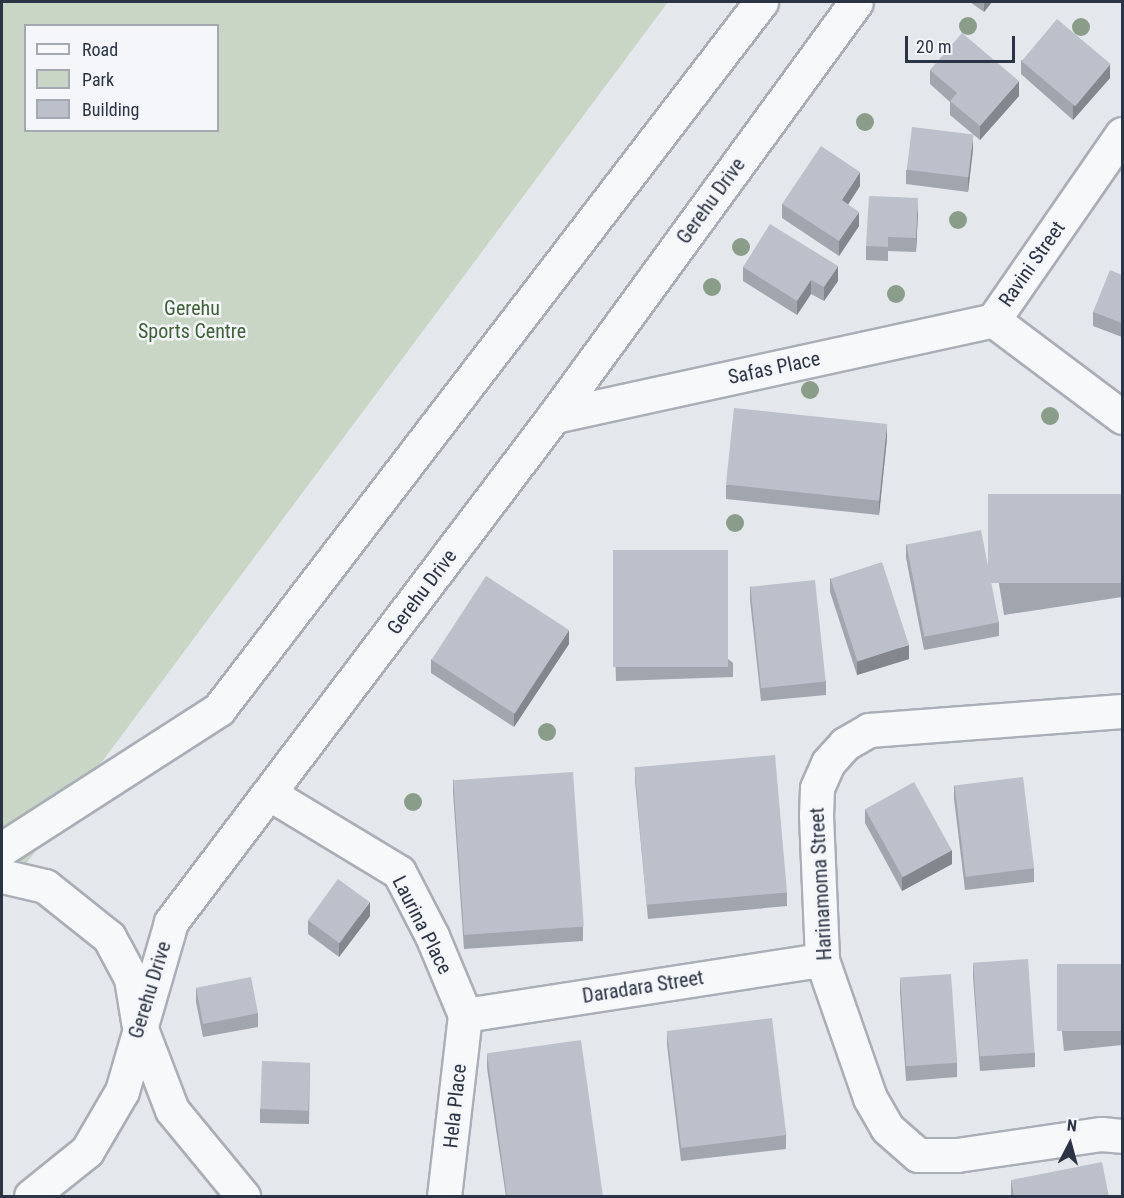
<!DOCTYPE html>
<html>
<head>
<meta charset="utf-8">
<style>
	body { margin:0 }
	#map { position:relative; width:1124px; height:1198px; overflow:hidden; background:#e4e7ec; font-family:"Roboto Condensed",sans-serif }
	div>[style] { position:absolute }
	[style*='--x'] { left:calc(var(--x)*1px); top:calc(var(--y)*1px); width:calc(var(--w)*1px); rotate:calc(var(--a)*1deg) }
	.green>* { inset:0; background:#c9d6c5 }
	.roads { filter:drop-shadow(2px 0 #a9aeb7) drop-shadow(-2px 0 #a9aeb7) drop-shadow(0 2px #a9aeb7) drop-shadow(0 -2px #a9aeb7) }
	.minor>* { height:33px; margin:-16.5px; padding:0 16.5px; transform-origin:16.5px; border-radius:16.5px; background:#f7f8fa }
	.tertiary>* { height:33px; margin:-16.5px; padding:0 16.5px; transform-origin:16.5px; border-radius:16.5px; background:#f7f8fa }
	.trees>* { width:18px; height:18px; margin:-9px; border-radius:50%; background:#899d89 }
	.wall>* { inset:0; background:#a1a5ae }
	.shaded-wall>* { inset:0; background:#83868d }
	.building>* { inset:0; background:#bbc0ca; transform-origin:0 0 }
	span { translate:-50% -50%; white-space:nowrap; text-align:center; line-height:1.15; -webkit-text-stroke:5px #f4f6f9; paint-order:stroke }
	.street-label { font-size:20px; color:#2b3445 }
	.park-label { font-size:20px; color:#3f6138 }
	.frame { position:absolute; inset:0; border:3px solid #2b3445; pointer-events:none }
	.legend { position:absolute; left:24px; top:24px; width:195px; height:108px; box-sizing:border-box; background:#f4f6f9; border:2px solid #a4a8b1; margin:0; padding:8px 10px; list-style:none; font-size:18px; color:#2b3445 }
	.legend li { display:flex; align-items:center; gap:12px; height:30px }
	.legend b { width:30px; border:2px solid #a4a8b1 }
	.north { position:absolute; left:1040px; top:1114px; width:60px; height:60px; -webkit-text-stroke:4px #f4f6f9; paint-order:stroke; rotate:6deg; font-size:16px; font-weight:700; line-height:24px; text-align:center; color:#2b3445 }
	.north::after { content:''; display:block; margin:auto; width:21px; height:27px; background:#2b3445; clip-path:polygon(50% 0,100% 100%,50% 72%,0 100%) }
	.scale { position:absolute; left:905px; top:36px; width:110px; height:27px; box-sizing:border-box; border:3px solid #2b3445; border-top:0; padding-left:8px; font-size:18px; line-height:21px; white-space:nowrap; color:#2b3445; -webkit-text-stroke:4px #f4f6f9; paint-order:stroke }
</style>
</head>
<body>
<div id="map">
	<div class="green">
		<i style="clip-path:polygon(evenodd,2px 2px,668px 2px,2px 896px,2px 2px,26px 26px,218px 26px,218px 130px,26px 130px,26px 26px)"></i>
	</div>
	<div class="roads">
		<div class="minor">
			<i style="--x:1122;--y:134;--w:226;--a:124.7"></i>
			<i style="--x:993;--y:320;--w:161;--a:36.9"></i>
			<i style="--x:554;--y:416;--w:449;--a:-12.3"></i>
			<i style="--x:1122;--y:711;--w:254;--a:175.7"></i>
			<i style="--x:869;--y:730;--w:28;--a:150"></i>
			<i style="--x:845;--y:744;--w:25;--a:132"></i>
			<i style="--x:828;--y:763;--w:27;--a:114"></i>
			<i style="--x:817;--y:788;--w:27;--a:92"></i>
			<i style="--x:816;--y:815;--w:145;--a:87.6"></i>
			<i style="--x:822;--y:960;--w:146;--a:70.8"></i>
			<i style="--x:870;--y:1098;--w:34;--a:60"></i>
			<i style="--x:887;--y:1128;--w:41;--a:41.1"></i>
			<i style="--x:918;--y:1155;--w:39;--a:0"></i>
			<i style="--x:957;--y:1155;--w:146;--a:-8.3"></i>
			<i style="--x:1101;--y:1134;--w:21;--a:5"></i>
			<i style="--x:270;--y:794;--w:151;--a:31.2"></i>
			<i style="--x:399;--y:872;--w:72;--a:62.7"></i>
			<i style="--x:432;--y:936;--w:86;--a:67.3"></i>
			<i style="--x:465;--y:1015;--w:182;--a:96.6"></i>
			<i style="--x:2;--y:876;--w:44;--a:13.1"></i>
			<i style="--x:45;--y:886;--w:82;--a:38.6"></i>
			<i style="--x:109;--y:937;--w:47;--a:61.8"></i>
			<i style="--x:131;--y:978;--w:44;--a:80.8"></i>
			<i style="--x:138;--y:1021;--w:95;--a:69.1"></i>
			<i style="--x:172;--y:1110;--w:112;--a:50.5"></i>
			<i style="--x:465;--y:1015;--w:361;--a:-8.8"></i>
		</div>
		<div class="tertiary">
			<i style="--x:2;--y:849;--w:258;--a:-32.8"></i>
			<i style="--x:219;--y:709;--w:891;--a:-52.53"></i>
			<i style="--x:31;--y:1196;--w:72;--a:-38.8"></i>
			<i style="--x:87;--y:1151;--w:69;--a:-59.7"></i>
			<i style="--x:122;--y:1091;--w:176;--a:-73.8"></i>
			<i style="--x:171;--y:922;--w:635;--a:-52.88"></i>
			<i style="--x:554;--y:416;--w:512;--a:-53.89"></i>
		</div>
	</div>
	<div class="trees">
		<i style="left:968px;top:26px"></i>
		<i style="left:1081px;top:27px"></i>
		<i style="left:865px;top:122px"></i>
		<i style="left:958px;top:220px"></i>
		<i style="left:741px;top:247px"></i>
		<i style="left:712px;top:287px"></i>
		<i style="left:896px;top:294px"></i>
		<i style="left:810px;top:390px"></i>
		<i style="left:1050px;top:416px"></i>
		<i style="left:735px;top:523px"></i>
		<i style="left:547px;top:732px"></i>
		<i style="left:413px;top:802px"></i>
	</div>
	<div class="wall">
		<i style="clip-path:polygon(970px 2px,992px 2px,984px 12px)"></i>
		<i style="clip-path:polygon(1061px 2px,1120px 2px,1061px 3px)"></i>
		<i style="clip-path:polygon(1021px 60px,1110px 78px,1073px 120px,1021px 74px)"></i>
		<i style="clip-path:polygon(930px 70px,1019px 96px,980px 140px,950px 115px,950px 102px,930px 84px)"></i>
		<i style="clip-path:polygon(973px 149px,968px 192px,906px 184px,906px 170px)"></i>
		<i style="clip-path:polygon(860px 186px,848px 204px,859px 226px,839px 256px,782px 218px,782px 204px)"></i>
		<i style="clip-path:polygon(918px 212px,916px 252px,888px 251px,888px 261px,866px 260px,866px 246px)"></i>
		<i style="clip-path:polygon(743px 267px,838px 281px,824px 301px,811px 294px,797px 315px,743px 281px)"></i>
		<i style="clip-path:polygon(1122px 275px,1122px 337px,1093px 326px,1093px 312px)"></i>
		<i style="clip-path:polygon(887px 438px,879px 515px,726px 499px,726px 485px)"></i>
		<i style="clip-path:polygon(1122px 494px,1122px 597px,1004px 615px,990px 528px,990px 514px)"></i>
		<i style="clip-path:polygon(906px 544px,999px 622px,999px 636px,924px 650px,906px 558px)"></i>
		<i style="clip-path:polygon(613px 564px,733px 663px,733px 677px,616px 681px)"></i>
		<i style="clip-path:polygon(830px 578px,909px 659px,857px 675px,830px 592px)"></i>
		<i style="clip-path:polygon(750px 586px,826px 681px,826px 695px,761px 701px,750px 600px)"></i>
		<i style="clip-path:polygon(569px 644px,514px 727px,431px 673px,431px 659px)"></i>
		<i style="clip-path:polygon(635px 767px,787px 892px,787px 906px,648px 919px,635px 781px)"></i>
		<i style="clip-path:polygon(453px 779px,583px 927px,583px 941px,464px 949px,453px 793px)"></i>
		<i style="clip-path:polygon(954px 785px,1034px 868px,1034px 882px,965px 890px,954px 799px)"></i>
		<i style="clip-path:polygon(865px 809px,952px 864px,902px 891px,865px 823px)"></i>
		<i style="clip-path:polygon(370px 916px,339px 957px,308px 934px,308px 920px)"></i>
		<i style="clip-path:polygon(973px 963px,1035px 1053px,1035px 1067px,980px 1071px,973px 977px)"></i>
		<i style="clip-path:polygon(1122px 964px,1122px 1045px,1064px 1051px,1057px 985px,1057px 971px)"></i>
		<i style="clip-path:polygon(900px 978px,957px 1063px,957px 1077px,906px 1081px,900px 992px)"></i>
		<i style="clip-path:polygon(196px 988px,258px 1013px,258px 1027px,203px 1037px,196px 1002px)"></i>
		<i style="clip-path:polygon(667px 1031px,786px 1135px,786px 1149px,681px 1161px,667px 1045px)"></i>
		<i style="clip-path:polygon(487px 1054px,604px 1197px,506px 1197px,487px 1068px)"></i>
		<i style="clip-path:polygon(310px 1063px,309px 1124px,260px 1123px,260px 1109px)"></i>
		<i style="clip-path:polygon(1011px 1180px,1109px 1197px,1011px 1197px)"></i>
	</div>
	<div class="shaded-wall">
		<i style="clip-path:polygon(984px 2px,992px 2px,984px 12px)"></i>
		<i style="clip-path:polygon(1110px 64px,1110px 78px,1073px 120px,1073px 106px)"></i>
		<i style="clip-path:polygon(1019px 81px,1019px 96px,980px 140px,980px 126px)"></i>
		<i style="clip-path:polygon(973px 135px,973px 149px,968px 192px,968px 178px)"></i>
		<i style="clip-path:polygon(860px 172px,860px 186px,842px 214px,842px 200px)"></i>
		<i style="clip-path:polygon(918px 198px,918px 212px,916px 252px,916px 238px)"></i>
		<i style="clip-path:polygon(859px 212px,859px 226px,839px 256px,839px 241px)"></i>
		<i style="clip-path:polygon(838px 266px,838px 281px,824px 301px,824px 287px)"></i>
		<i style="clip-path:polygon(811px 280px,811px 294px,797px 315px,797px 301px)"></i>
		<i style="clip-path:polygon(887px 424px,887px 438px,879px 515px,879px 501px)"></i>
		<i style="clip-path:polygon(569px 630px,569px 644px,514px 727px,514px 713px)"></i>
		<i style="clip-path:polygon(909px 645px,909px 659px,857px 675px,857px 661px)"></i>
		<i style="clip-path:polygon(952px 850px,952px 864px,902px 891px,902px 877px)"></i>
		<i style="clip-path:polygon(370px 902px,370px 916px,339px 957px,339px 943px)"></i>
	</div>
	<div class="building">
		<i style="left:1057px;top:19px;width:70px;height:55px;rotate:40deg"></i>
		<i style="clip-path:polygon(962px 33px,1019px 81px,980px 126px,950px 101px,957px 93px,930px 70px)"></i>
		<i style="left:912px;top:127px;width:62px;height:43px;rotate:7deg"></i>
		<i style="clip-path:polygon(821px 146px,860px 172px,842px 200px,859px 212px,839px 241px,782px 204px)"></i>
		<i style="clip-path:polygon(869px 196px,918px 198px,916px 238px,888px 237px,888px 247px,866px 246px)"></i>
		<i style="clip-path:polygon(770px 224px,838px 266px,824px 287px,811px 280px,797px 301px,743px 267px)"></i>
		<i style="clip-path:polygon(1110px 270px,1122px 275px,1122px 323px,1093px 312px)"></i>
		<i style="left:734px;top:408px;width:154px;height:77px;rotate:6deg"></i>
		<i style="left:1122px;top:494px;width:89px;height:134px;rotate:90deg"></i>
		<i style="left:981px;top:530px;width:94px;height:76px;rotate:79deg"></i>
		<i style="left:613px;top:550px;width:115px;height:117px"></i>
		<i style="left:882px;top:562px;width:87px;height:54px;rotate:72deg"></i>
		<i style="left:486px;top:576px;width:99px;height:100px;rotate:33deg"></i>
		<i style="left:815px;top:580px;width:102px;height:65px;rotate:84deg"></i>
		<i style="left:775px;top:755px;width:138px;height:141px;rotate:85deg"></i>
		<i style="left:573px;top:772px;width:155px;height:120px;rotate:86deg"></i>
		<i style="left:1023px;top:777px;width:92px;height:69px;rotate:83deg"></i>
		<i style="left:914px;top:782px;width:78px;height:56px;rotate:61deg"></i>
		<i style="left:338px;top:879px;width:39px;height:51px;rotate:36deg"></i>
		<i style="left:1028px;top:959px;width:94px;height:55px;rotate:86deg"></i>
		<i style="left:1122px;top:964px;width:67px;height:65px;rotate:90deg"></i>
		<i style="left:951px;top:974px;width:89px;height:51px;rotate:86deg"></i>
		<i style="left:251px;top:977px;width:37px;height:56px;rotate:79deg"></i>
		<i style="left:772px;top:1018px;width:118px;height:106px;rotate:83deg"></i>
		<i style="left:581px;top:1040px;width:159px;height:95px;rotate:82deg"></i>
		<i style="left:262px;top:1061px;width:48px;height:48px;rotate:2deg"></i>
		<i style="clip-path:polygon(1102px 1162px,1109px 1197px,1014px 1197px,1011px 1180px)"></i>
	</div>
	<div class="street-label">
		<span style="left:711px;top:201px;rotate:-54deg">Gerehu Drive</span>
		<span style="left:1032px;top:264px;rotate:-55deg">Ravini Street</span>
		<span style="left:774px;top:368px;rotate:-12deg">Safas Place</span>
		<span style="left:422px;top:592px;rotate:-53deg">Gerehu Drive</span>
		<span style="left:821px;top:884px;rotate:-93deg">Harinamoma Street</span>
		<span style="left:422px;top:925px;rotate:63deg">Laurina Place</span>
		<span style="left:643px;top:987px;rotate:-9deg">Daradara Street</span>
		<span style="left:150px;top:990px;rotate:-73deg">Gerehu Drive</span>
		<span style="left:455px;top:1106px;rotate:-84deg">Hela Place</span>
	</div>
	<div class="park-label">
		<span style="left:192px;top:320px">Gerehu<br>Sports Centre</span>
	</div>
	<div class="frame"></div>
	<ul class="legend">
	<li><b style="height:8px;background:#f7f8fa"></b>Road</li>
	<li><b style="height:16px;background:#c9d6c5"></b>Park</li>
	<li><b style="height:16px;background:#bbc0ca"></b>Building</li>
	</ul>
	<div class="north">N</div>
	<div class="scale">20 m</div>
</div>
</body>
</html>
